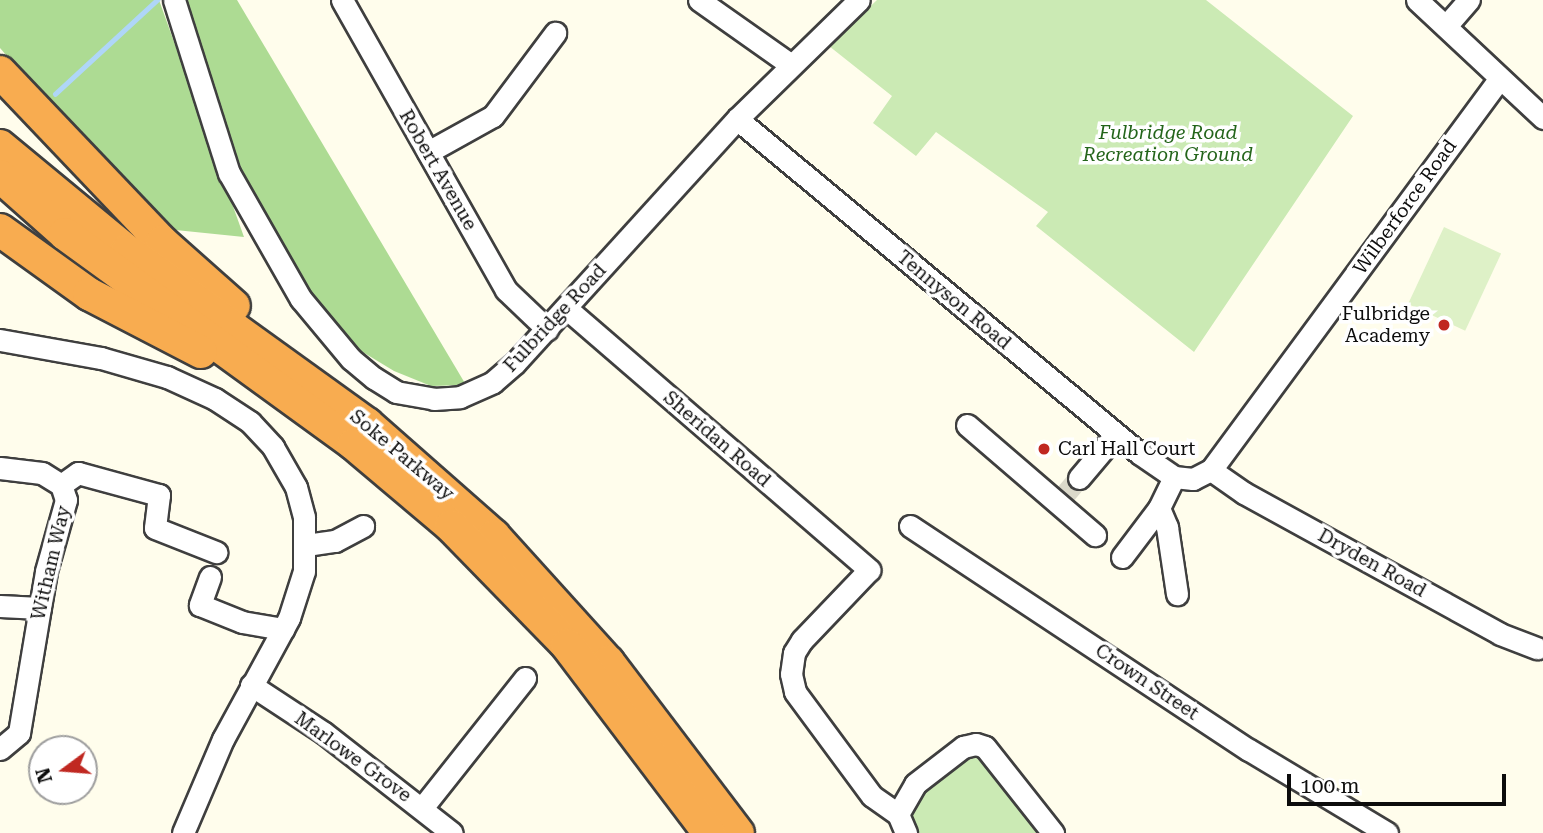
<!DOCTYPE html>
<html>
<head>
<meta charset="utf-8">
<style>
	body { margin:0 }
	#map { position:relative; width:1543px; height:833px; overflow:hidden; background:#fffdec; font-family:"Roboto Serif",serif }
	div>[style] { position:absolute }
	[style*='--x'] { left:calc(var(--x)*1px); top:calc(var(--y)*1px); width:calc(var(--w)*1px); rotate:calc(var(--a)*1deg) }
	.green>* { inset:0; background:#cbeab4 }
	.forest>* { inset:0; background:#addb93 }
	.pitch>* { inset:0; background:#def1c7; transform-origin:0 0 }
	.stream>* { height:4.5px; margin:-2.25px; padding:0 2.25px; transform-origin:2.25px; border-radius:2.25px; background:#afd6f8 }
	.minor-tunnel>* { height:21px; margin-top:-10.5px; transform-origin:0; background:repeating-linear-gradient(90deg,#dbd9ca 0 21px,transparent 0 31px) }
	.roads { filter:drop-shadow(2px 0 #3f3f3f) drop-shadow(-2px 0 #3f3f3f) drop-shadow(0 2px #3f3f3f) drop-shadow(0 -2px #3f3f3f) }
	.minor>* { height:21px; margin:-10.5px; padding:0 10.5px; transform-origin:10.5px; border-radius:10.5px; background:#fff }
	.highway>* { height:32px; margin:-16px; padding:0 16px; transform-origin:16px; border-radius:16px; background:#f8ac50 }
	.dots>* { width:19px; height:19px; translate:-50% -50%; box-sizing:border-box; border:4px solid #fff; border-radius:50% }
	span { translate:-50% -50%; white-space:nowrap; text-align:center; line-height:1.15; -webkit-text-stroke:7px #fff; paint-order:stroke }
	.park-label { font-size:19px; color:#24651b; font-style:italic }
	.street-label { font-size:19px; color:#0c0c0c }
	.poi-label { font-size:19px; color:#0c0c0c }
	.right { translate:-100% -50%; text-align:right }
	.left { translate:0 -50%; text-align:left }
	.north { position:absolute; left:28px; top:735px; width:70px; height:70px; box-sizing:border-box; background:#fff; border:2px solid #9e9e9e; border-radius:50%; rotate:254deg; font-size:19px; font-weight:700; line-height:28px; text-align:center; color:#0c0c0c }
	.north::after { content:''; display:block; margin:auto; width:24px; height:32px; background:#c02821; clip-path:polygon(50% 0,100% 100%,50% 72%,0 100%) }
	.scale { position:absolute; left:1287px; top:774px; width:219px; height:32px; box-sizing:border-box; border:4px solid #0c0c0c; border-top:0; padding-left:9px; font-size:21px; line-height:24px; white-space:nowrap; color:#0c0c0c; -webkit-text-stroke:5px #fff; paint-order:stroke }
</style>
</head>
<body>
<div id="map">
	<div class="green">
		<i style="clip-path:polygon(877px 0,1206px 0,1353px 116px,1194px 352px,1036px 226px,1048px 212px,936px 132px,916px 156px,873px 123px,892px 96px,829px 46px)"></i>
		<i style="clip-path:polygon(980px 751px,1046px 833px,912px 833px,910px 803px,965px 752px)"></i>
	</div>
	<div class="forest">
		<i style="clip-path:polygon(0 0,159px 0,244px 237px,156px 228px,0 48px)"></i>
		<i style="clip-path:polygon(185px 0,237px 0,466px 385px,431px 386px,394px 371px,361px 351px,311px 296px,244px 177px)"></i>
	</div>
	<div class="pitch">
		<i style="left:1444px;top:227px;width:63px;height:85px;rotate:25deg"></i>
	</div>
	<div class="stream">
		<i style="--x:55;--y:94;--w:139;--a:-42.7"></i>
	</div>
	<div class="minor-tunnel">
		<i style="--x:1063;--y:497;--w:25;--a:-50"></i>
	</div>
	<div class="roads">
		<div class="minor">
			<i style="--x:174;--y:0;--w:182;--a:72.4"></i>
			<i style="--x:229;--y:173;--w:145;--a:60.3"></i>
			<i style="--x:301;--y:299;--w:78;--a:50.2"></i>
			<i style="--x:351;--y:359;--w:30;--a:40"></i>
			<i style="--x:374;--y:378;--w:26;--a:32"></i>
			<i style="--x:396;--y:392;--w:39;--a:10"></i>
			<i style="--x:434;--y:399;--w:26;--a:-4"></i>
			<i style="--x:460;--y:397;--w:36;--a:-24"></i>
			<i style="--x:493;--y:382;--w:29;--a:-41"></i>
			<i style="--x:515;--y:363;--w:330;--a:-47.7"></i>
			<i style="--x:737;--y:119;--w:170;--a:-44.3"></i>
			<i style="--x:342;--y:0;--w:333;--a:60.5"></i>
			<i style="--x:506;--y:290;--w:57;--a:43.6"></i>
			<i style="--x:699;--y:0;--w:113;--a:35.2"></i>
			<i style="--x:1417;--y:0;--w:173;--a:43.1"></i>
			<i style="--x:1446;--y:26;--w:35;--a:-49"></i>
			<i style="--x:737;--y:119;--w:523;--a:39.72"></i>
			<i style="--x:1139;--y:453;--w:42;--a:34.4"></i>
			<i style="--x:1174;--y:477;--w:19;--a:6"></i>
			<i style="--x:1193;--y:479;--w:20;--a:-27"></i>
			<i style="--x:1211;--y:470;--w:486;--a:-53.6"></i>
			<i style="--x:428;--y:152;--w:74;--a:-29"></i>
			<i style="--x:493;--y:116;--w:104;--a:-53.2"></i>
			<i style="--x:566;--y:308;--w:401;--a:40.8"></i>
			<i style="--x:869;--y:570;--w:97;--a:133.7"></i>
			<i style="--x:802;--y:640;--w:15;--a:122"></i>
			<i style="--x:794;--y:653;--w:21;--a:98"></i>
			<i style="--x:791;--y:674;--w:18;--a:77"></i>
			<i style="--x:795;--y:692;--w:129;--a:53.5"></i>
			<i style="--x:872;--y:796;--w:32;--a:35"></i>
			<i style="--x:898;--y:814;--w:21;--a:67"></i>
			<i style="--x:0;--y:340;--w:103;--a:10.1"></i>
			<i style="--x:101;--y:358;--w:69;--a:16.1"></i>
			<i style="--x:167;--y:377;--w:53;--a:24.6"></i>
			<i style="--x:215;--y:399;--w:42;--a:33.3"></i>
			<i style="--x:250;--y:422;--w:34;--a:47"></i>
			<i style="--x:273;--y:447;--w:46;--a:60.1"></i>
			<i style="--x:296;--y:487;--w:31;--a:75"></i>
			<i style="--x:304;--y:517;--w:54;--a:90"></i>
			<i style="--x:304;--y:571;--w:49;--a:107.7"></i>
			<i style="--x:289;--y:618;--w:138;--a:118.6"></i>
			<i style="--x:223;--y:739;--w:102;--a:113.1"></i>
			<i style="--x:967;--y:425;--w:169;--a:40.7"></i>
			<i style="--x:0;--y:468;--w:42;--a:6.8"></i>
			<i style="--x:42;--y:473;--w:22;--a:32"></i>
			<i style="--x:1211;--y:470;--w:40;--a:34.9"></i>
			<i style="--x:1244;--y:493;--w:292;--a:28.8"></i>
			<i style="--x:1500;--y:634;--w:40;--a:21"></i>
			<i style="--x:1079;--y:478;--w:57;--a:-49.9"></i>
			<i style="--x:1159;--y:508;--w:21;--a:67"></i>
			<i style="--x:1167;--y:527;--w:68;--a:81.5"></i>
			<i style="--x:910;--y:526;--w:406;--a:33.5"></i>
			<i style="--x:1249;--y:750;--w:161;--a:31"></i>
			<i style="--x:306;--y:545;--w:29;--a:-8"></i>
			<i style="--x:335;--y:541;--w:32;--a:-28"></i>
			<i style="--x:1122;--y:557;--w:61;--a:-52.9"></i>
			<i style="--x:1159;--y:508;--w:34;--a:-64"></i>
			<i style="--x:210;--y:577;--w:30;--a:110"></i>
			<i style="--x:200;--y:605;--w:45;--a:22"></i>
			<i style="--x:242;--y:622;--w:42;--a:9.7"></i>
			<i style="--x:0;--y:606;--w:40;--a:2.9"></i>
			<i style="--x:251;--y:685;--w:87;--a:33.3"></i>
			<i style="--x:324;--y:733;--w:162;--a:38"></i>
			<i style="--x:0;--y:749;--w:25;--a:-40"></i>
			<i style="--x:19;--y:733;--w:164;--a:-80.5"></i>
			<i style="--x:46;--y:571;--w:74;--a:-74.3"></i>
			<i style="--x:66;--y:500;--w:16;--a:-108"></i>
			<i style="--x:61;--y:485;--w:21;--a:-35"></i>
			<i style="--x:78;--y:473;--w:84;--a:15.2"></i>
			<i style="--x:159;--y:495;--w:33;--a:97"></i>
			<i style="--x:155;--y:528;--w:66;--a:21.5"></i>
			<i style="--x:422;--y:808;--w:166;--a:-51.6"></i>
			<i style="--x:898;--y:814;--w:34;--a:-60"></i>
			<i style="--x:915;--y:784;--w:61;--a:-37.6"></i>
			<i style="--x:963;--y:747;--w:13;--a:-13"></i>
			<i style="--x:976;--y:744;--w:9;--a:18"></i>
			<i style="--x:985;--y:747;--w:110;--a:51.7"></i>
		</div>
		<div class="highway">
			<i style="--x:0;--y:72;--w:235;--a:46.4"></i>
			<i style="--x:162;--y:242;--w:96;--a:41.6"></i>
			<i style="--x:0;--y:146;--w:165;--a:39.6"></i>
			<i style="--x:127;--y:251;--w:296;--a:35.8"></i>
			<i style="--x:367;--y:424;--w:169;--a:41.4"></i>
			<i style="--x:494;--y:536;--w:170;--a:47.9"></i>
			<i style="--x:608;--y:662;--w:215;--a:52.8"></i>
			<i style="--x:0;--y:176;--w:87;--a:41.7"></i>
			<i style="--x:65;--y:234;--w:357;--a:36"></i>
			<i style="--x:354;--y:444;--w:127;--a:40.2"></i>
			<i style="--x:451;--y:526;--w:166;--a:45.7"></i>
			<i style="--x:567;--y:645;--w:236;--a:52.9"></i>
			<i style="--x:0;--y:230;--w:110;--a:35.7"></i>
			<i style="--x:89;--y:294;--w:126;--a:27.4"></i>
		</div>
	</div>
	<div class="dots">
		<i style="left:1444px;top:325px;background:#c02821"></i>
		<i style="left:1044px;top:449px;background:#c02821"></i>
	</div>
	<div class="park-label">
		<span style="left:1168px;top:144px">Fulbridge Road<br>Recreation Ground</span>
	</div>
	<div class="street-label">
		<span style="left:438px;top:170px;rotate:60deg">Robert Avenue</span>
		<span style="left:1405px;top:207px;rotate:-54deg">Wilberforce Road</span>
		<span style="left:954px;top:300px;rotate:40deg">Tennyson Road</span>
		<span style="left:555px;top:318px;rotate:-47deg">Fulbridge Road</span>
		<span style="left:717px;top:439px;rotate:41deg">Sheridan Road</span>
		<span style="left:402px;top:455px;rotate:40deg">Soke Parkway</span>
		<span style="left:51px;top:563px;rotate:-77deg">Witham Way</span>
		<span style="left:1372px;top:563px;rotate:29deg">Dryden Road</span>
		<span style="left:1147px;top:682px;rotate:34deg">Crown Street</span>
		<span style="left:353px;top:757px;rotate:36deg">Marlowe Grove</span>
	</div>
	<div class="poi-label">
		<span class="right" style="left:1430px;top:325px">Fulbridge<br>Academy</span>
		<span class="left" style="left:1058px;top:449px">Carl Hall Court</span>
	</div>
	<div class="north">N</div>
	<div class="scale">100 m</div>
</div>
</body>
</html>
